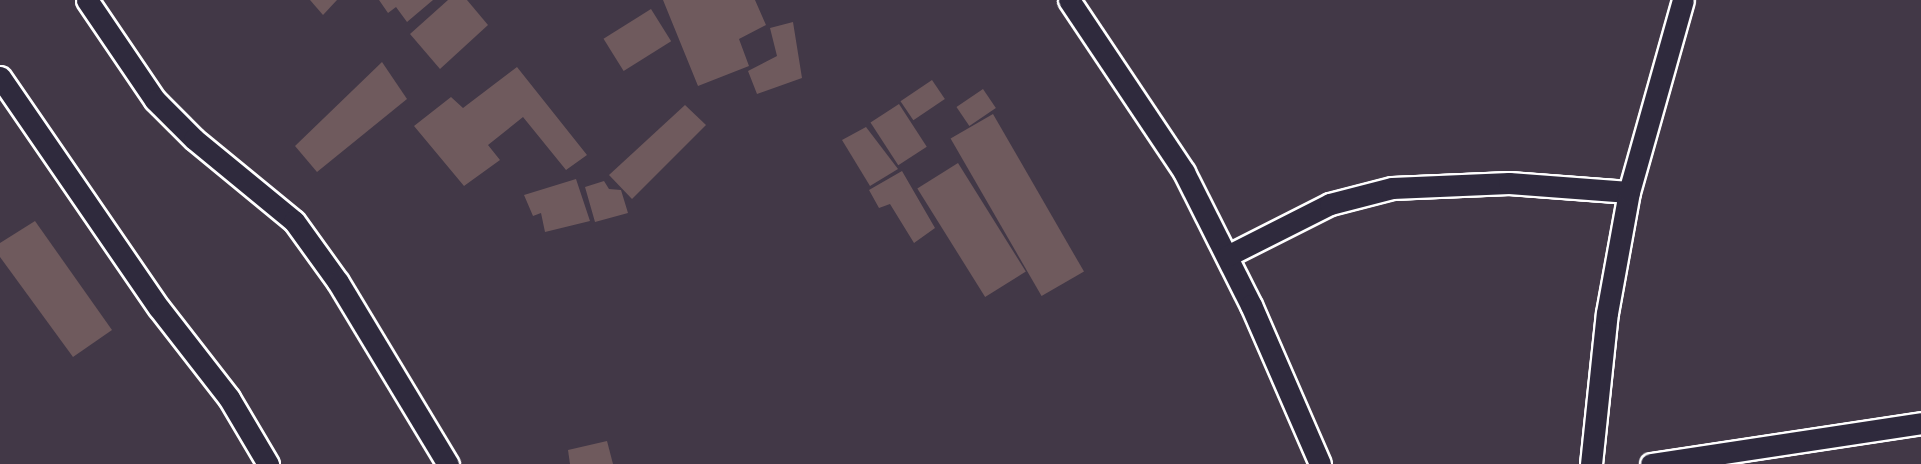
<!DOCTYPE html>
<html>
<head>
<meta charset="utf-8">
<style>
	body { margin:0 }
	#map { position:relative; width:1921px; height:464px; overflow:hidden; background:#423847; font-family:Kalam,sans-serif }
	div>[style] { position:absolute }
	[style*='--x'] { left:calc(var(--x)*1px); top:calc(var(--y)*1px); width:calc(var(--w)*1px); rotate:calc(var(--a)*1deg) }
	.building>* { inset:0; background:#6f5a5d; transform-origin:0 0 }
	.roads { filter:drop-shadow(2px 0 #fff) drop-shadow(-2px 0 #fff) drop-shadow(0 2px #fff) drop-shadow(0 -2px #fff) }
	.minor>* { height:21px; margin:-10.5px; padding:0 10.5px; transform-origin:10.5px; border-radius:10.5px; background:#2f2a3d }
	span { translate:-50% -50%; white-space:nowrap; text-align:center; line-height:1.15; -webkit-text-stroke:6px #2f2a3d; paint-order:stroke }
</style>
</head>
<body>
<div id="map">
	<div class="building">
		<i style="clip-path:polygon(310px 0,337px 0,323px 15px)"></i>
		<i style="clip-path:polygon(379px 0,433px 0,407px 22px,396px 7px,388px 13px)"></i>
		<i style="clip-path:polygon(448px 0,467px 0,488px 25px,440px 69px,410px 34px)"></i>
		<i style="clip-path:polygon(663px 0,755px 0,766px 25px,739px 39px,749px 66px,698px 86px)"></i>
		<i style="left:651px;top:9px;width:38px;height:56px;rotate:58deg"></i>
		<i style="clip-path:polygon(793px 22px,802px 78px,757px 94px,748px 71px,777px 56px,770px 28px)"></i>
		<i style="clip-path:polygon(382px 62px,407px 99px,317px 172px,295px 146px)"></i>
		<i style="clip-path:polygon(517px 67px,587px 155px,566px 170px,523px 117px,488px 145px,500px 160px,464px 186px,414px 126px,451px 97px,463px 108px)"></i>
		<i style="left:932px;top:80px;width:23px;height:38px;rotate:56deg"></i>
		<i style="left:983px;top:89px;width:23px;height:32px;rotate:56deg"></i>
		<i style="left:899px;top:104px;width:51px;height:34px;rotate:57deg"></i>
		<i style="clip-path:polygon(685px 105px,706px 125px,632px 199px,609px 175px)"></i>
		<i style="left:993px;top:114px;width:182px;height:49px;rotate:60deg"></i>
		<i style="clip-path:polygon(866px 127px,898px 169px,870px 186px,842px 140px)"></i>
		<i style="left:958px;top:163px;width:128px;height:48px;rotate:58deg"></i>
		<i style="clip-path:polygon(902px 171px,935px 228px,914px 243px,890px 204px,879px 208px,869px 190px)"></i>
		<i style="clip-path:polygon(576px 179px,590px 221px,545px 232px,541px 213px,533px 216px,524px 195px)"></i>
		<i style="clip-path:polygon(604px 181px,609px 189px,621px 190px,628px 213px,595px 222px,585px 187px)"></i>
		<i style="clip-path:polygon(35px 221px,112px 330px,73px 357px,0 257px,0 243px)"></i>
		<i style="clip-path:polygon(607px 441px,613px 464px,570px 464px,568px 450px)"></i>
	</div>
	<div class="roads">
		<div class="minor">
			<i style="--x:87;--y:0;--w:121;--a:55.8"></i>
			<i style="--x:155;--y:100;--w:55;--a:45"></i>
			<i style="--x:194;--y:139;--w:129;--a:39.4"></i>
			<i style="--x:294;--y:221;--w:75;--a:54.2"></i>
			<i style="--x:338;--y:282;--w:213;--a:58.9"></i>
			<i style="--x:1069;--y:0;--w:207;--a:56.2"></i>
			<i style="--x:1184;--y:172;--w:149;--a:63.3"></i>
			<i style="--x:1251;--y:305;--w:173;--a:66.5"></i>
			<i style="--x:0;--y:77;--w:280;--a:55.5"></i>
			<i style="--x:159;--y:308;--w:114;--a:52.1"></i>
			<i style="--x:229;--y:398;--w:77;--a:59.4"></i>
			<i style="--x:1227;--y:256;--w:115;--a:-26.8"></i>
			<i style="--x:1330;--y:204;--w:64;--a:-14.5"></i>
			<i style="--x:1392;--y:188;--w:117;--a:-2.4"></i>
			<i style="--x:1509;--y:183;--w:120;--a:4.3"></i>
			<i style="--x:1591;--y:464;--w:152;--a:-84"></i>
			<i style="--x:1607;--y:313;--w:123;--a:-79.7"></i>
			<i style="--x:1629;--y:192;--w:199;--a:-74.3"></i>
			<i style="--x:1651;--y:464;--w:273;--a:-8.6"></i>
		</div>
	</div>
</div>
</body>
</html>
